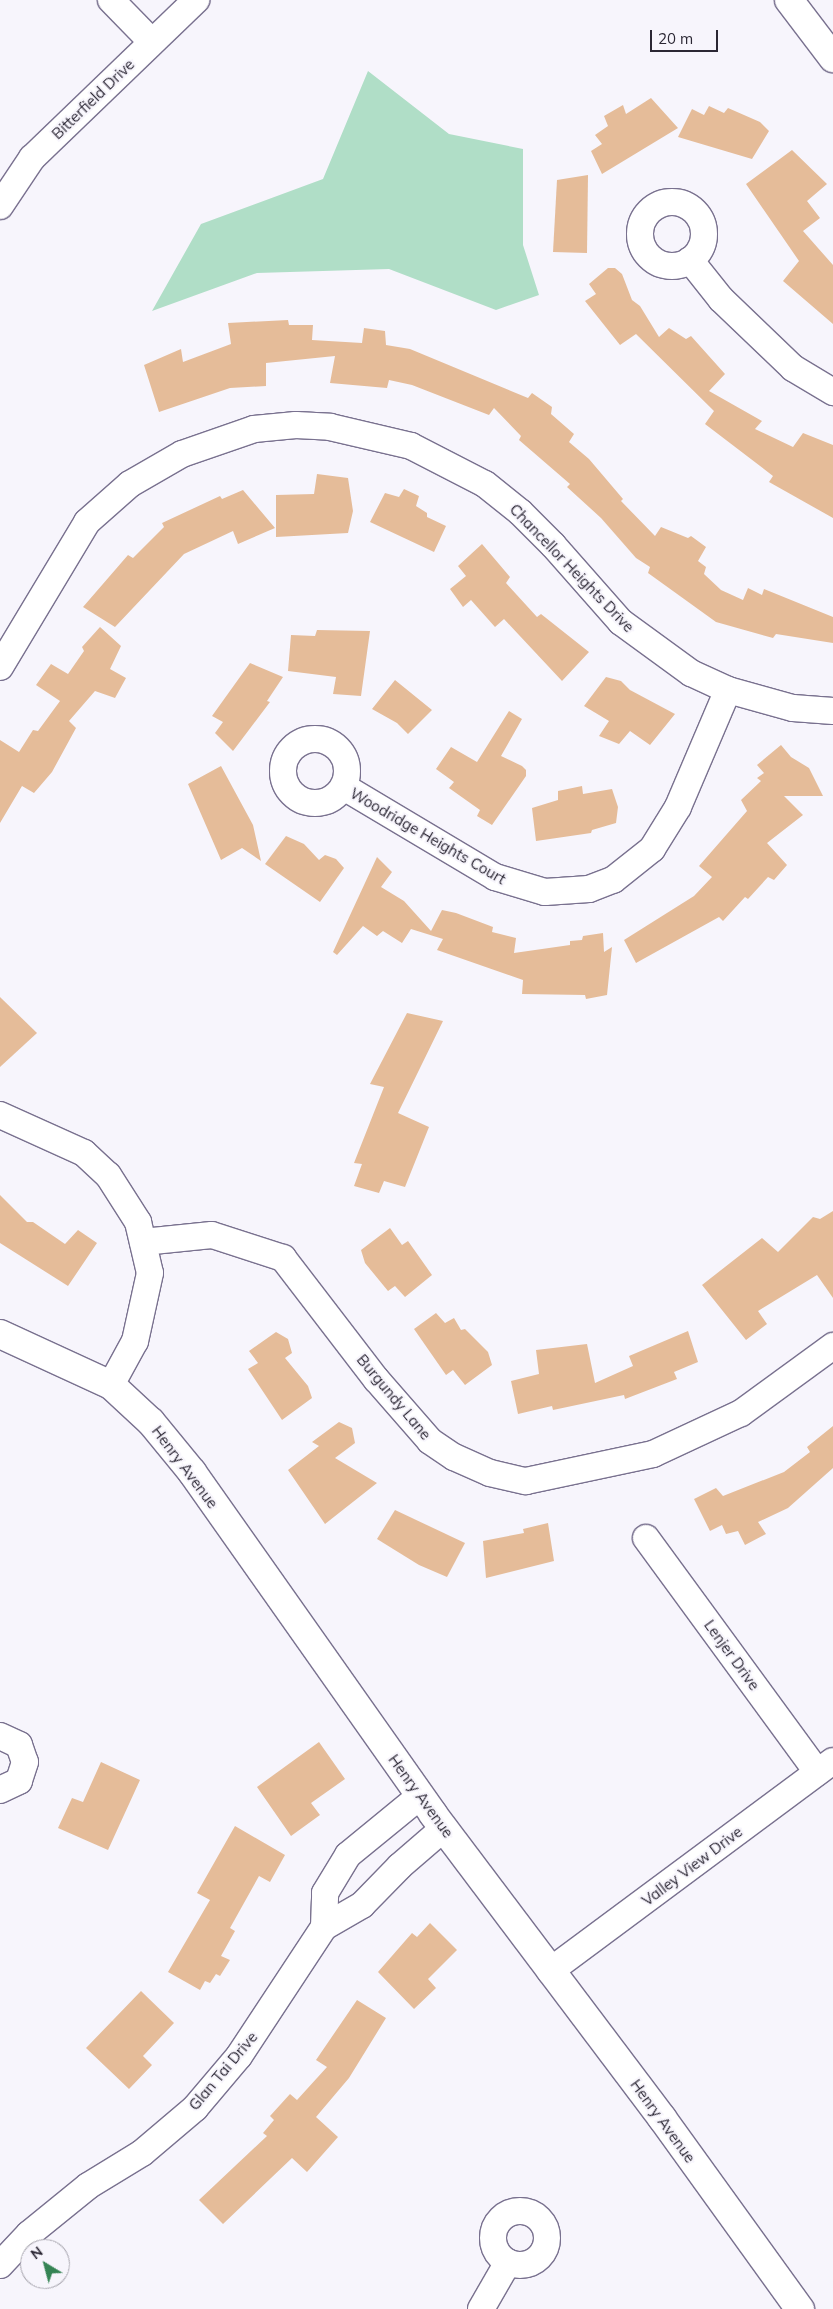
<!DOCTYPE html>
<html>
<head>
<meta charset="utf-8">
<style>
	body { margin:0 }
	#map { position:relative; width:833px; height:2309px; overflow:hidden; background:#f7f5fc; font-family:Mulish,sans-serif }
	div>[style] { position:absolute }
	[style*='--x'] { left:calc(var(--x)*1px); top:calc(var(--y)*1px); width:calc(var(--w)*1px); rotate:calc(var(--a)*1deg) }
	.green>* { inset:0; background:#b0dec7 }
	.building>* { inset:0; background:#e5bc99 }
	.roads { filter:drop-shadow(1px 0 #79718f) drop-shadow(-1px 0 #79718f) drop-shadow(0 1px #79718f) drop-shadow(0 -1px #79718f) }
	.street>* { height:26px; margin:-13px; padding:0 13px; transform-origin:13px; border-radius:13px; background:#fff }
	.street>.ring { margin:-13px; padding:0; box-sizing:content-box; background:none; border:26px solid #fff; border-radius:50% }
	.secondary>* { height:28px; margin:-14px; padding:0 14px; transform-origin:14px; border-radius:14px; background:#fff }
	.highway>* { height:28px; margin:-14px; padding:0 14px; transform-origin:14px; border-radius:14px; background:#fff }
	span { translate:-50% -50%; white-space:nowrap; text-align:center; line-height:1.15; -webkit-text-stroke:4px #f7f5fc; paint-order:stroke }
	.street-label { font-size:15px; color:#2b2734 }
	.north { position:absolute; left:20px; top:2239px; width:50px; height:50px; box-sizing:border-box; background:#f7f5fc; border:1px solid #a5a3ac; border-radius:50%; rotate:323deg; font-size:14px; font-weight:700; line-height:20px; text-align:center; color:#2b2734 }
	.north::after { content:''; display:block; margin:auto; width:18px; height:22px; background:#358454; clip-path:polygon(50% 0,100% 100%,50% 72%,0 100%) }
	.scale { position:absolute; left:650px; top:30px; width:68px; height:22px; box-sizing:border-box; border:2px solid #2b2734; border-top:0; padding-left:6px; font-size:15px; line-height:18px; white-space:nowrap; color:#2b2734; -webkit-text-stroke:4px #f7f5fc; paint-order:stroke }
</style>
</head>
<body>
<div id="map">
	<div class="green">
		<i style="clip-path:polygon(368px 71px,449px 134px,523px 149px,523px 245px,539px 295px,496px 310px,389px 269px,257px 273px,152px 311px,201px 224px,323px 179px)"></i>
	</div>
	<div class="building">
		<i style="clip-path:polygon(651px 98px,678px 128px,602px 174px,591px 151px,602px 144px,595px 135px,608px 126px,604px 116px,623px 105px,626px 114px)"></i>
		<i style="clip-path:polygon(709px 106px,724px 113px,728px 108px,760px 122px,769px 131px,752px 159px,678px 137px,692px 109px,704px 115px)"></i>
		<i style="clip-path:polygon(792px 150px,827px 184px,807px 201px,820px 218px,803px 231px,833px 265px,833px 324px,783px 281px,799px 261px,746px 184px)"></i>
		<i style="clip-path:polygon(588px 175px,587px 253px,553px 252px,557px 180px)"></i>
		<i style="clip-path:polygon(608px 268px,615px 268px,622px 274px,632px 300px,640px 306px,659px 337px,669px 328px,686px 339px,691px 336px,725px 374px,709px 391px,762px 421px,755px 429px,793px 447px,803px 433px,833px 445px,833px 518px,769px 482px,773px 476px,705px 424px,714px 411px,636px 334px,620px 345px,585px 301px,596px 294px,589px 284px)"></i>
		<i style="clip-path:polygon(288px 320px,289px 325px,313px 325px,312px 340px,362px 343px,364px 328px,385px 331px,386px 345px,410px 349px,528px 398px,532px 393px,552px 407px,551px 414px,574px 434px,569px 442px,589px 459px,623px 499px,621px 501px,655px 536px,661px 527px,688px 538px,691px 536px,706px 547px,698px 561px,706px 567px,704px 574px,721px 590px,743px 600px,748px 588px,762px 595px,764px 589px,833px 617px,833px 643px,776px 634px,773px 638px,716px 622px,648px 573px,650px 567px,636px 558px,601px 518px,567px 487px,570px 484px,519px 440px,521px 436px,494px 408px,489px 415px,412px 385px,389px 380px,387px 388px,330px 383px,335px 356px,266px 363px,266px 386px,230px 388px,159px 412px,144px 365px,181px 349px,183px 362px,231px 344px,228px 323px)"></i>
		<i style="clip-path:polygon(317px 474px,348px 478px,353px 511px,348px 533px,276px 537px,276px 495px,314px 494px)"></i>
		<i style="clip-path:polygon(404px 489px,419px 496px,416px 506px,427px 513px,427px 517px,446px 526px,434px 552px,370px 522px,385px 493px,399px 497px)"></i>
		<i style="clip-path:polygon(243px 490px,275px 528px,238px 544px,233px 531px,184px 554px,115px 627px,83px 607px,128px 555px,133px 558px,164px 527px,162px 523px,220px 496px,222px 499px)"></i>
		<i style="clip-path:polygon(482px 544px,510px 577px,506px 583px,537px 617px,541px 614px,589px 652px,562px 681px,504px 619px,495px 627px,471px 600px,463px 607px,450px 589px,466px 576px,458px 566px)"></i>
		<i style="clip-path:polygon(100px 627px,121px 646px,110px 669px,126px 678px,115px 698px,95px 691px,69px 721px,76px 728px,52px 772px,34px 793px,22px 786px,0 823px,0 740px,19px 752px,33px 730px,38px 731px,60px 701px,36px 685px,51px 664px,68px 674px,84px 651px,82px 647px)"></i>
		<i style="clip-path:polygon(317px 630px,370px 631px,361px 696px,333px 694px,336px 677px,288px 671px,291px 635px,315px 636px)"></i>
		<i style="clip-path:polygon(250px 663px,283px 677px,267px 701px,270px 702px,233px 751px,215px 733px,223px 722px,212px 716px)"></i>
		<i style="clip-path:polygon(606px 677px,621px 681px,630px 690px,675px 714px,650px 745px,630px 731px,619px 744px,599px 736px,609px 721px,584px 706px)"></i>
		<i style="clip-path:polygon(395px 680px,432px 710px,408px 734px,397px 723px,372px 709px)"></i>
		<i style="clip-path:polygon(509px 711px,522px 719px,501px 756px,522px 766px,526px 770px,526px 776px,492px 825px,477px 816px,480px 810px,449px 788px,454px 782px,436px 769px,451px 747px,477px 762px)"></i>
		<i style="clip-path:polygon(781px 745px,791px 757px,809px 768px,823px 796px,784px 796px,803px 815px,767px 843px,787px 865px,774px 880px,768px 877px,748px 899px,745px 897px,723px 921px,719px 917px,636px 963px,624px 940px,694px 896px,712px 877px,699px 866px,747px 811px,741px 800px,761px 781px,757px 778px,764px 773px,757px 765px)"></i>
		<i style="clip-path:polygon(221px 766px,253px 825px,261px 861px,242px 848px,221px 860px,188px 784px)"></i>
		<i style="clip-path:polygon(582px 786px,583px 794px,612px 789px,618px 807px,616px 823px,592px 830px,591px 833px,536px 841px,532px 808px,558px 800px,558px 791px)"></i>
		<i style="clip-path:polygon(286px 836px,304px 844px,319px 860px,325px 855px,336px 859px,344px 868px,320px 902px,265px 864px)"></i>
		<i style="clip-path:polygon(377px 857px,392px 872px,381px 887px,404px 901px,431px 931px,442px 910px,456px 913px,493px 927px,492px 932px,516px 938px,514px 953px,570px 945px,570px 941px,582px 940px,583px 936px,603px 933px,604px 952px,612px 947px,607px 995px,586px 999px,585px 995px,522px 994px,523px 980px,437px 950px,443px 939px,411px 929px,402px 943px,383px 931px,377px 936px,363px 926px,337px 955px,333px 952px)"></i>
		<i style="clip-path:polygon(0 997px,37px 1033px,0 1067px)"></i>
		<i style="clip-path:polygon(407px 1013px,443px 1021px,398px 1113px,429px 1127px,405px 1187px,384px 1181px,379px 1193px,354px 1186px,362px 1164px,354px 1163px,384px 1087px,370px 1084px)"></i>
		<i style="clip-path:polygon(0 1195px,27px 1222px,33px 1222px,65px 1244px,78px 1230px,97px 1243px,68px 1286px,0 1243px)"></i>
		<i style="clip-path:polygon(833px 1211px,833px 1298px,817px 1275px,758px 1311px,767px 1324px,746px 1340px,702px 1285px,762px 1238px,778px 1252px,813px 1217px,820px 1219px)"></i>
		<i style="clip-path:polygon(390px 1228px,402px 1245px,408px 1241px,432px 1275px,405px 1297px,395px 1286px,388px 1291px,365px 1263px,361px 1250px)"></i>
		<i style="clip-path:polygon(436px 1313px,445px 1323px,454px 1318px,461px 1330px,465px 1329px,488px 1352px,492px 1365px,465px 1385px,453px 1370px,446px 1375px,414px 1329px)"></i>
		<i style="clip-path:polygon(688px 1331px,698px 1362px,674px 1372px,677px 1379px,625px 1399px,624px 1395px,553px 1410px,552px 1406px,518px 1414px,511px 1381px,539px 1374px,536px 1350px,587px 1344px,595px 1383px,633px 1366px,629px 1356px)"></i>
		<i style="clip-path:polygon(276px 1332px,288px 1339px,292px 1353px,285px 1358px,308px 1386px,312px 1398px,282px 1420px,248px 1369px,258px 1363px,249px 1351px)"></i>
		<i style="clip-path:polygon(339px 1422px,352px 1428px,355px 1443px,335px 1458px,377px 1483px,325px 1524px,288px 1470px,319px 1446px,312px 1442px)"></i>
		<i style="clip-path:polygon(833px 1426px,833px 1468px,788px 1508px,758px 1522px,766px 1534px,745px 1545px,738px 1531px,726px 1534px,722px 1525px,710px 1531px,694px 1499px,716px 1488px,723px 1496px,784px 1472px,810px 1452px,807px 1447px)"></i>
		<i style="clip-path:polygon(395px 1510px,465px 1543px,447px 1577px,419px 1565px,377px 1539px)"></i>
		<i style="clip-path:polygon(548px 1523px,554px 1561px,486px 1578px,483px 1541px,524px 1533px,523px 1529px)"></i>
		<i style="clip-path:polygon(319px 1742px,345px 1779px,311px 1803px,320px 1815px,291px 1836px,257px 1787px)"></i>
		<i style="clip-path:polygon(101px 1762px,140px 1780px,108px 1850px,58px 1828px,72px 1798px,83px 1802px)"></i>
		<i style="clip-path:polygon(235px 1826px,285px 1855px,270px 1882px,259px 1876px,230px 1928px,235px 1931px,221px 1956px,230px 1960px,220px 1976px,216px 1974px,210px 1983px,205px 1981px,200px 1990px,168px 1972px,210px 1900px,197px 1893px)"></i>
		<i style="clip-path:polygon(430px 1923px,457px 1950px,428px 1979px,436px 1988px,414px 2009px,378px 1972px,412px 1933px,417px 1937px)"></i>
		<i style="clip-path:polygon(141px 1991px,174px 2023px,143px 2056px,152px 2065px,129px 2089px,86px 2048px)"></i>
		<i style="clip-path:polygon(357px 2000px,386px 2018px,349px 2078px,316px 2117px,338px 2137px,307px 2172px,292px 2158px,223px 2224px,199px 2200px,267px 2136px,263px 2133px,274px 2120px,270px 2116px,290px 2094px,297px 2100px,327px 2067px,316px 2060px)"></i>
	</div>
	<div class="roads">
		<div class="street">
			<i style="--x:111;--y:0;--w:57;--a:45.7"></i>
			<i class="ring" style="left:640px;top:202px;width:38px;height:38px"></i>
			<i style="--x:0;--y:206;--w:58;--a:-56.3"></i>
			<i style="--x:32;--y:158;--w:228;--a:-43.9"></i>
			<i style="--x:690;--y:260;--w:50;--a:51.5"></i>
			<i style="--x:721;--y:299;--w:100;--a:43.8"></i>
			<i style="--x:793;--y:368;--w:47;--a:31"></i>
			<i style="--x:0;--y:667;--w:169;--a:-59"></i>
			<i style="--x:87;--y:522;--w:57;--a:-41.5"></i>
			<i style="--x:130;--y:484;--w:60;--a:-30"></i>
			<i style="--x:182;--y:454;--w:76;--a:-19.1"></i>
			<i style="--x:254;--y:429;--w:42;--a:-5.4"></i>
			<i style="--x:296;--y:425;--w:34;--a:3"></i>
			<i style="--x:330;--y:427;--w:83;--a:13.2"></i>
			<i style="--x:411;--y:446;--w:83;--a:27.2"></i>
			<i style="--x:485;--y:484;--w:45;--a:38.7"></i>
			<i style="--x:520;--y:512;--w:47;--a:45"></i>
			<i style="--x:553;--y:545;--w:103;--a:48.6"></i>
			<i style="--x:621;--y:622;--w:87;--a:36.1"></i>
			<i style="--x:691;--y:673;--w:41;--a:24.7"></i>
			<i style="--x:728;--y:690;--w:67;--a:15.5"></i>
			<i style="--x:793;--y:708;--w:40;--a:4.3"></i>
			<i class="ring" style="left:283px;top:739px;width:38px;height:38px"></i>
			<i style="--x:344;--y:787;--w:176;--a:30.8"></i>
			<i style="--x:495;--y:877;--w:52;--a:16.7"></i>
			<i style="--x:545;--y:892;--w:44;--a:-3.9"></i>
			<i style="--x:589;--y:889;--w:26;--a:-21"></i>
			<i style="--x:613;--y:880;--w:50;--a:-38.5"></i>
			<i style="--x:652;--y:849;--w:49;--a:-58.2"></i>
			<i style="--x:678;--y:807;--w:127;--a:-66.9"></i>
			<i style="--x:0;--y:1115;--w:92;--a:24.3"></i>
			<i style="--x:84;--y:1153;--w:33;--a:43"></i>
			<i style="--x:108;--y:1175;--w:56;--a:57.4"></i>
			<i style="--x:138;--y:1222;--w:52;--a:76.8"></i>
			<i style="--x:150;--y:1273;--w:70;--a:102.4"></i>
			<i style="--x:135;--y:1341;--w:50;--a:118.6"></i>
			<i style="--x:143;--y:1242;--w:69;--a:-5.8"></i>
			<i style="--x:212;--y:1235;--w:75;--a:17.9"></i>
			<i style="--x:283;--y:1258;--w:153;--a:52.5"></i>
			<i style="--x:376;--y:1379;--w:82;--a:48.9"></i>
			<i style="--x:430;--y:1441;--w:29;--a:34"></i>
			<i style="--x:454;--y:1457;--w:39;--a:24"></i>
			<i style="--x:490;--y:1473;--w:37;--a:13"></i>
			<i style="--x:526;--y:1481;--w:130;--a:-12"></i>
			<i style="--x:653;--y:1454;--w:97;--a:-25"></i>
			<i style="--x:741;--y:1413;--w:114;--a:-36.1"></i>
			<i style="--x:646;--y:1538;--w:290;--a:53.8"></i>
			<i style="--x:0;--y:1736;--w:21;--a:25"></i>
			<i style="--x:19;--y:1745;--w:18;--a:71"></i>
			<i style="--x:25;--y:1762;--w:20;--a:108"></i>
			<i style="--x:19;--y:1781;--w:21;--a:155"></i>
			<i style="--x:324;--y:1927;--w:34;--a:-88"></i>
			<i style="--x:325;--y:1893;--w:44;--a:-58.8"></i>
			<i style="--x:348;--y:1855;--w:93;--a:-39.3"></i>
			<i style="--x:550;--y:1971;--w:352;--a:-36.6"></i>
			<i class="ring" style="left:493px;top:2211px;width:28px;height:28px"></i>
			<i style="--x:0;--y:2265;--w:42;--a:-46.9"></i>
			<i style="--x:29;--y:2234;--w:76;--a:-39.1"></i>
			<i style="--x:88;--y:2186;--w:63;--a:-31.4"></i>
			<i style="--x:142;--y:2153;--w:70;--a:-40.3"></i>
			<i style="--x:195;--y:2108;--w:68;--a:-49.8"></i>
			<i style="--x:239;--y:2056;--w:154;--a:-56.6"></i>
			<i style="--x:324;--y:1927;--w:44;--a:-30.1"></i>
			<i style="--x:362;--y:1905;--w:54;--a:-45.7"></i>
			<i style="--x:400;--y:1866;--w:58;--a:-40.8"></i>
			<i style="--x:481;--y:2309;--w:54;--a:-60.1"></i>
		</div>
		<div class="secondary">
			<i style="--x:0;--y:1334;--w:122;--a:24.7"></i>
			<i style="--x:111;--y:1385;--w:54;--a:42.8"></i>
			<i style="--x:151;--y:1422;--w:65;--a:50.6"></i>
			<i style="--x:192;--y:1472;--w:418;--a:54.8"></i>
			<i style="--x:433;--y:1814;--w:381;--a:53"></i>
			<i style="--x:662;--y:2118;--w:236;--a:54.2"></i>
		</div>
		<div class="highway">
			<i style="--x:789;--y:0;--w:73;--a:52.8"></i>
		</div>
	</div>
	<div class="street-label">
		<span style="left:93px;top:99px;rotate:-44deg">Bitterfield Drive</span>
		<span style="left:572px;top:568px;rotate:46deg">Chancellor Heights Drive</span>
		<span style="left:428px;top:836px;rotate:30deg">Woodridge Heights Court</span>
		<span style="left:394px;top:1397px;rotate:50deg">Burgundy Lane</span>
		<span style="left:185px;top:1467px;rotate:53deg">Henry Avenue</span>
		<span style="left:732px;top:1655px;rotate:54deg">Lenjer Drive</span>
		<span style="left:421px;top:1796px;rotate:54deg">Henry Avenue</span>
		<span style="left:692px;top:1866px;rotate:-37deg">Valley View Drive</span>
		<span style="left:223px;top:2071px;rotate:-50deg">Glan Tai Drive</span>
		<span style="left:663px;top:2121px;rotate:54deg">Henry Avenue</span>
	</div>
	<div class="north">N</div>
	<div class="scale">20 m</div>
</div>
</body>
</html>
